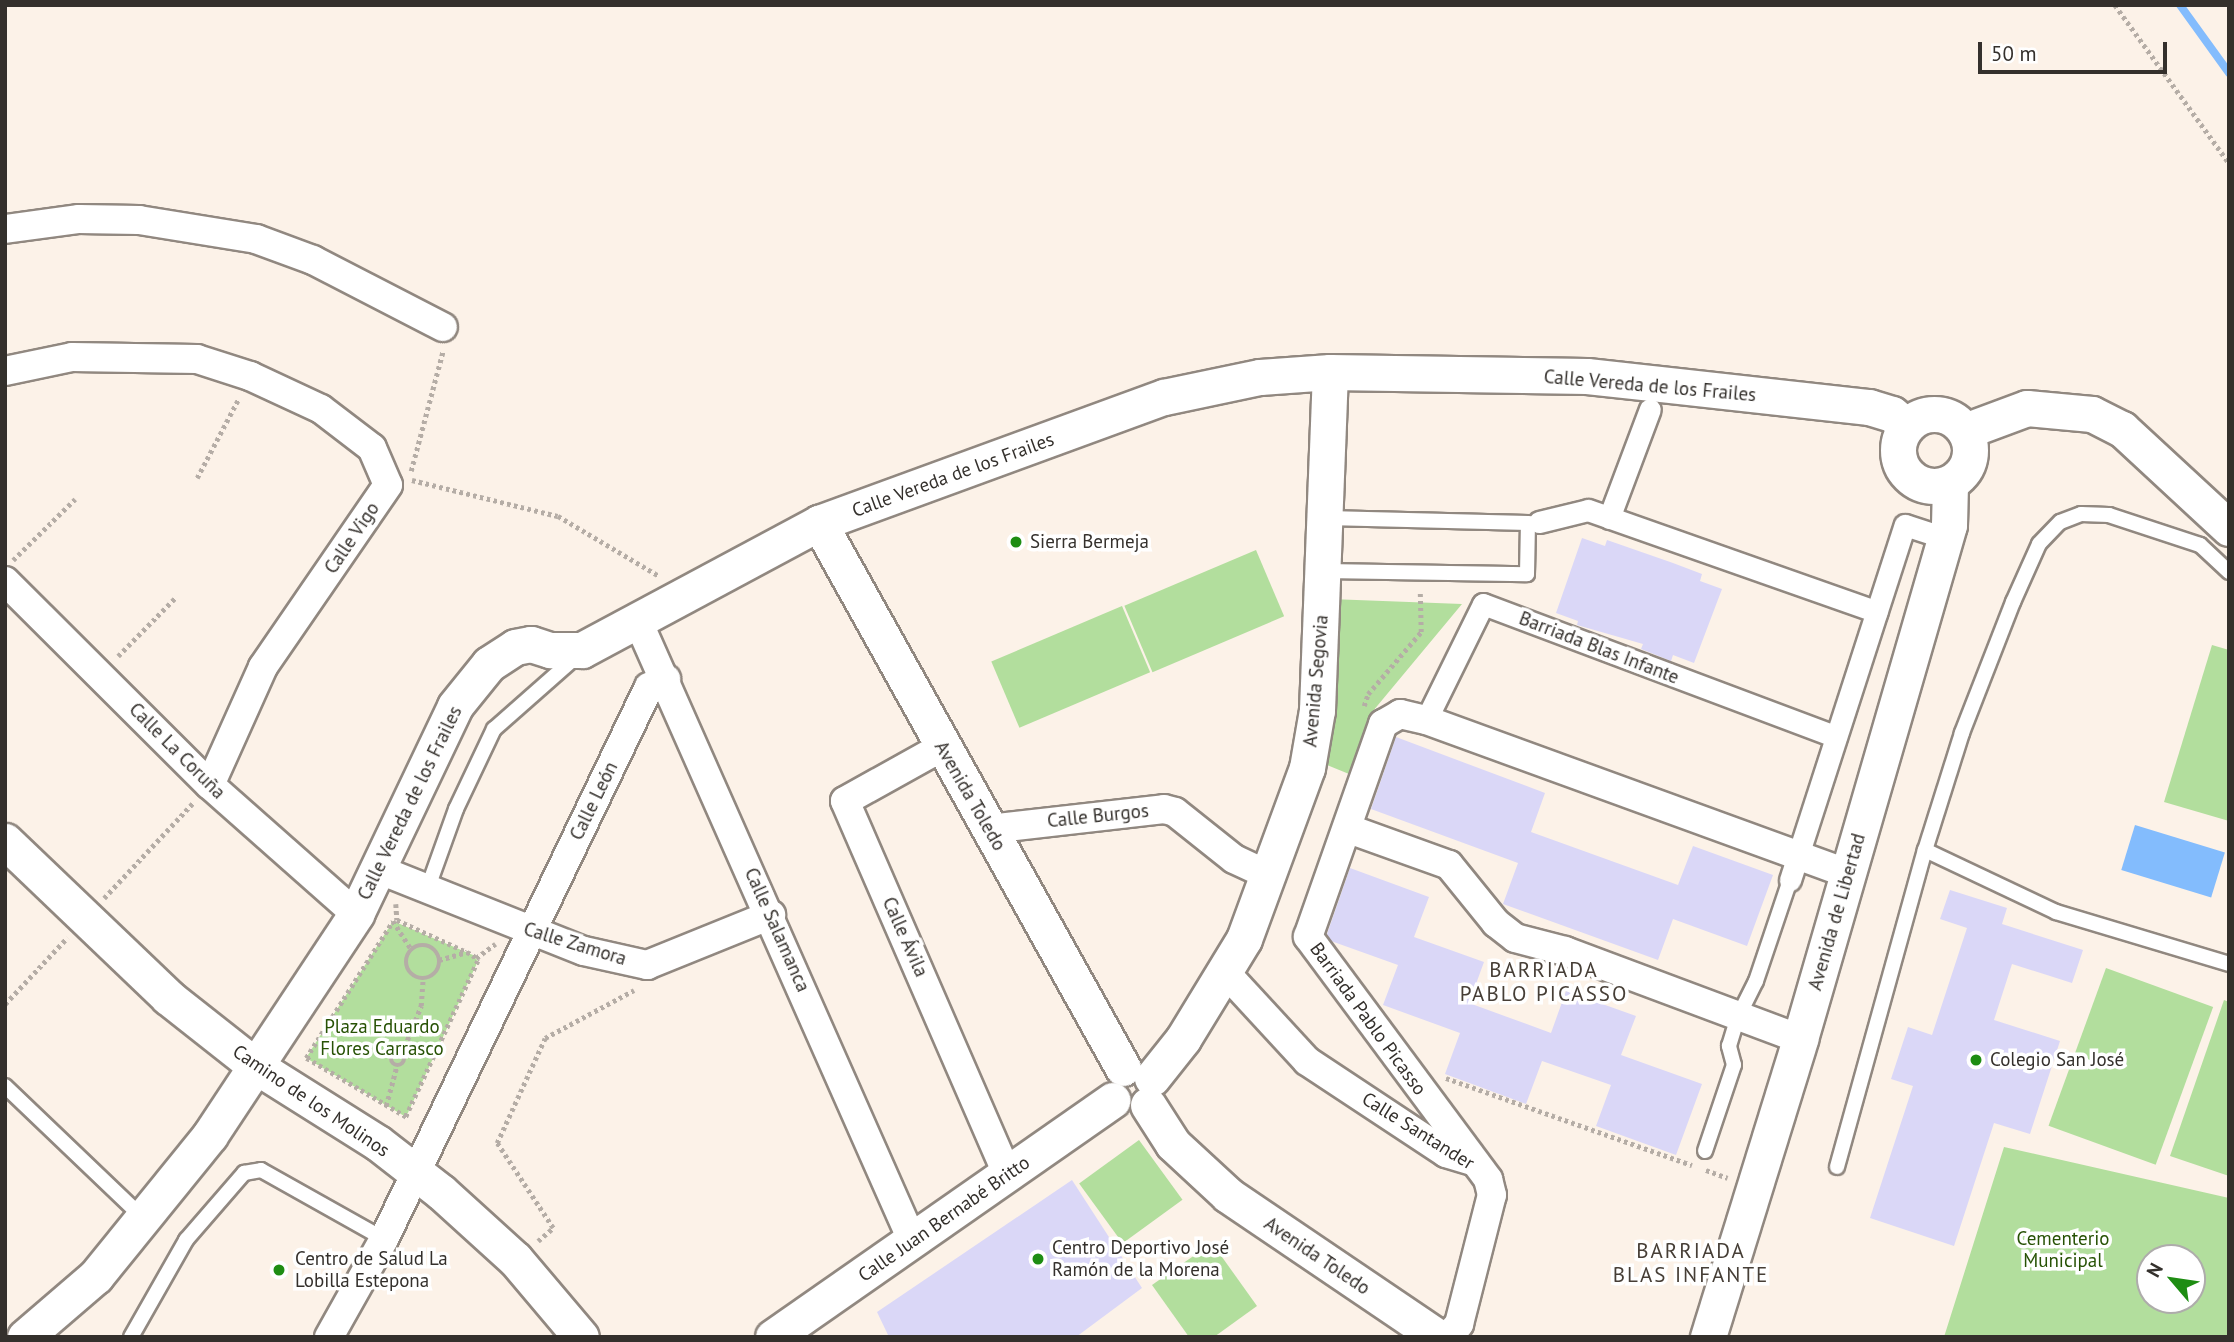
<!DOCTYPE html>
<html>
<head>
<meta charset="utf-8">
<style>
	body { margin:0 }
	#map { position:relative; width:2234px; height:1342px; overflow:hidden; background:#fcf2e8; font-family:"PT Sans",sans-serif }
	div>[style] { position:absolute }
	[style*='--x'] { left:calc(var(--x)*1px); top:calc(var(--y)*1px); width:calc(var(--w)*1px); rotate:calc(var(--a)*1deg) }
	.green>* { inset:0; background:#b2de9d; transform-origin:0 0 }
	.water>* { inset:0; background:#83bcfd; transform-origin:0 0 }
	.stream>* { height:8px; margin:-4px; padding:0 4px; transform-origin:4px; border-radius:4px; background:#83bcfd }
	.building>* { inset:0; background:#dad7f7 }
	.path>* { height:4.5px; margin-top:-2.25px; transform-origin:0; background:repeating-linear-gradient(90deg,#b5ada6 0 3.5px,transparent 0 7px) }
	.path>.ring { margin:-2.25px; padding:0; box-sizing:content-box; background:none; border:4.5px solid #b5ada6; border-radius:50% }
	.roads { filter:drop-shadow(2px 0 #918880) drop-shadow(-2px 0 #918880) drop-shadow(0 2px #918880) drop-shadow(0 -2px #918880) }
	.service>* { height:14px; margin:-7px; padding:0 7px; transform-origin:7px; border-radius:7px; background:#fff }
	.pedestrian>* { height:21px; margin:-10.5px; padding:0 10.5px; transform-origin:10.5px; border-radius:10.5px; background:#fff }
	.minor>* { height:28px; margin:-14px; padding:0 14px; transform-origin:14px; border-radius:14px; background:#fff }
	.tertiary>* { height:35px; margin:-17.5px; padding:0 17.5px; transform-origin:17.5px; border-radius:17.5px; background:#fff }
	.tertiary>.ring { margin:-17.5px; padding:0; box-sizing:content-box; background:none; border:35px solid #fff; border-radius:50% }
	.dots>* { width:19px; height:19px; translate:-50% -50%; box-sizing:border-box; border:4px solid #fff; border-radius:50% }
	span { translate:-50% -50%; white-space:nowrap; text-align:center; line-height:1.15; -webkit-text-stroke:7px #fff; paint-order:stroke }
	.street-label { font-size:19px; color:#34302c }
	.poi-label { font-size:19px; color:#34302c }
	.left { translate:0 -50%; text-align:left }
	.park-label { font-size:19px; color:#275205 }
	.neighbourhood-label { font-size:21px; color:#463e36; letter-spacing:2px }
	.frame { position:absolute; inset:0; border:7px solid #34302c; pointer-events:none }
	.north { position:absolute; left:2136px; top:1244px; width:70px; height:70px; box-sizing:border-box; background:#fff; border:2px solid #aeacab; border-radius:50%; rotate:299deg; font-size:19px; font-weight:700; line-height:28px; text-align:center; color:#34302c }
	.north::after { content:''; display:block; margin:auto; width:24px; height:32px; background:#1e8d13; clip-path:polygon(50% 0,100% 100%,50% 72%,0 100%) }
	.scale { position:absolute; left:1978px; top:42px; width:189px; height:32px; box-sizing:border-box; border:4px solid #34302c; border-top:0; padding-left:9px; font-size:21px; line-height:24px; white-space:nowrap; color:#34302c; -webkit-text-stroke:5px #fff; paint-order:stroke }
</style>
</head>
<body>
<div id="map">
	<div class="green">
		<i style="left:1256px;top:550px;width:72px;height:143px;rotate:67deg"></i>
		<i style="clip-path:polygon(1330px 599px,1462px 604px,1373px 711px,1349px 774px,1327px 765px,1332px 712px)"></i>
		<i style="left:1122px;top:606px;width:72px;height:142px;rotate:67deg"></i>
		<i style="clip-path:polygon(2212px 645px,2229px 650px,2229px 821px,2164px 802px)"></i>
		<i style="clip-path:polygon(393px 921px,473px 955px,478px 961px,406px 1117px,306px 1058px)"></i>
		<i style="left:2106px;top:968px;width:114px;height:168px;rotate:20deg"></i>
		<i style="clip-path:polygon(2224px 1000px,2229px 1002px,2229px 1176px,2170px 1156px)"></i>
		<i style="left:1139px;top:1140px;width:74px;height:74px;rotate:54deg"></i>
		<i style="clip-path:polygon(evenodd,2004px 1147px,2229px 1198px,2229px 1337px,1944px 1337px,2004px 1147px,2150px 1258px,2192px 1258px,2192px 1300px,2150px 1300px,2150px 1258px)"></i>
		<i style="clip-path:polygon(1212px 1243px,1257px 1306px,1214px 1337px,1189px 1337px,1152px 1285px)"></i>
	</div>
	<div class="water">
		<i style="left:2135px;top:825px;width:94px;height:47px;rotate:17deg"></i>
	</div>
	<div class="stream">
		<i style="--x:2180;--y:5;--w:84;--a:54.2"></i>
	</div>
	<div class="building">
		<i style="clip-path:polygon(1582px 538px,1605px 546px,1607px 540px,1673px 563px,1702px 574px,1700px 581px,1722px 589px,1694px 663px,1673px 655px,1671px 661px,1641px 649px,1643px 644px,1577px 625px,1578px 621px,1556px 613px)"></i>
		<i style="clip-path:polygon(1396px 737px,1545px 793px,1531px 832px,1678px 885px,1693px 846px,1773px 875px,1747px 946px,1673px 919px,1658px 960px,1503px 904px,1518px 863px,1371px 809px)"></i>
		<i style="clip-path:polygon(1350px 868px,1429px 897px,1414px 937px,1484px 962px,1469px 1003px,1551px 1033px,1566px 991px,1636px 1016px,1621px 1055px,1702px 1084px,1676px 1155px,1596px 1126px,1611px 1085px,1542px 1061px,1526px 1104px,1445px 1074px,1460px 1033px,1383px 1005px,1398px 965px,1331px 941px,1327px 934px)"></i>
		<i style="clip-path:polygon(1950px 890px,2007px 908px,2002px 924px,2083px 950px,2072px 983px,2012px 964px,1994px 1020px,2060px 1041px,2030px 1134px,1994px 1123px,1954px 1246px,1870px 1218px,1913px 1086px,1891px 1079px,1908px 1027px,1932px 1035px,1967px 928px,1940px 919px)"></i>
		<i style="clip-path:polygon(1072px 1180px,1142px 1288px,1076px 1337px,889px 1337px,877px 1312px)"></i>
	</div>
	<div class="path">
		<i style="--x:2115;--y:5;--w:195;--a:54.2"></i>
		<i style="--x:411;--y:471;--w:124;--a:-75.1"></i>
		<i style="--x:197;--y:478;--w:90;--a:-62.3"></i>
		<i style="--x:412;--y:480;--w:150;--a:13.9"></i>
		<i style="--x:558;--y:516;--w:117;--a:30.7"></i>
		<i style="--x:13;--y:560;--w:87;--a:-44.5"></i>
		<i style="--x:118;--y:656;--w:83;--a:-45.5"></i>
		<i style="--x:1364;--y:706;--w:13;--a:-72"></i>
		<i style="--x:1368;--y:694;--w:82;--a:-49.5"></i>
		<i style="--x:1421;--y:632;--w:41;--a:-91.4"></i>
		<i style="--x:104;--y:898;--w:130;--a:-46.9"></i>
		<i style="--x:396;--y:904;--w:16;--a:86"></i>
		<i style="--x:397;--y:920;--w:84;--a:24.7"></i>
		<i style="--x:473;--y:955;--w:8;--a:50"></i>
		<i style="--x:478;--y:961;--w:172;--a:114.8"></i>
		<i style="--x:406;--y:1117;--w:116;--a:-149.5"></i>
		<i style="--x:306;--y:1058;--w:162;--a:-57.6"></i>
		<i style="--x:393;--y:921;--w:35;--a:57"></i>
		<i class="ring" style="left:406px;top:945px;width:29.5px;height:29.5px"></i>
		<i style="--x:476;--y:958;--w:24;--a:-36"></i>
		<i style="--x:439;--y:960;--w:29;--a:-16"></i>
		<i style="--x:5;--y:1004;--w:91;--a:-46.8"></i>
		<i class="ring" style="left:391px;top:1052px;width:9.5px;height:9.5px"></i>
		<i style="--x:402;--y:1053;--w:51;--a:-68"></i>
		<i style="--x:421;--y:1006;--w:27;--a:-86"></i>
		<i style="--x:1446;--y:1078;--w:261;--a:19.5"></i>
		<i style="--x:386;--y:1106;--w:42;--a:-75"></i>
		<i style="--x:1706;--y:1170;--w:23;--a:20"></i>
		<i style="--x:538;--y:1241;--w:20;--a:-41"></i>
		<i style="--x:553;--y:1228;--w:102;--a:-123.4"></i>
		<i style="--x:497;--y:1143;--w:115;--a:-65.4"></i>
		<i style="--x:545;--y:1038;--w:101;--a:-28.3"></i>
	</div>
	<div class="roads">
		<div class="service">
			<i style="--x:1325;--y:571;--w:202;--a:0.9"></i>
			<i style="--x:1527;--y:574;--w:51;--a:-88.9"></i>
			<i style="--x:1528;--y:523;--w:201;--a:-178.6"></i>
			<i style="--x:2229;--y:572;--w:40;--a:-137"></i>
			<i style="--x:2200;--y:545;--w:96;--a:-161.8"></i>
			<i style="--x:2109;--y:515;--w:28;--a:-178"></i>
			<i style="--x:2081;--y:514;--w:22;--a:159"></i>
			<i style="--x:2060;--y:522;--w:30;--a:134"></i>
			<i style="--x:2039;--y:544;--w:64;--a:114.1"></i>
			<i style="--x:2013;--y:602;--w:141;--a:111.3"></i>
			<i style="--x:1962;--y:733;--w:123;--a:107.5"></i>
			<i style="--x:1925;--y:850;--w:145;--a:25.3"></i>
			<i style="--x:2056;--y:912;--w:181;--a:16.7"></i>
			<i style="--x:427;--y:890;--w:86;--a:-70.3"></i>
			<i style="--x:456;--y:809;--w:89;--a:-64.6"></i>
			<i style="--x:494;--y:729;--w:113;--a:-41.4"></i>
			<i style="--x:5;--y:1086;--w:190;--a:43.7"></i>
			<i style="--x:1705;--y:1151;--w:91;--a:-71.4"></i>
			<i style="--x:1734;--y:1065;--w:20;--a:-105"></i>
			<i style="--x:1729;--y:1046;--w:30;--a:-73"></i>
			<i style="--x:1738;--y:1017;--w:40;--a:-63.4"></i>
			<i style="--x:1756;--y:981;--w:107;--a:-71.4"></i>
			<i style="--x:1837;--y:1167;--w:329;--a:-74.5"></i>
			<i style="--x:131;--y:1337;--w:112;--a:-60.4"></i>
			<i style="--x:186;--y:1240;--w:89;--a:-49.1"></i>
			<i style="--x:244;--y:1173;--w:17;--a:-10"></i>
			<i style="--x:261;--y:1170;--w:141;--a:29.3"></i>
		</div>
		<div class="pedestrian">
			<i style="--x:1609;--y:518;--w:116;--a:-69.4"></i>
			<i style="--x:1539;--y:522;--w:50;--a:-13.8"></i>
			<i style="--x:1588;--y:510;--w:306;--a:19.4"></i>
			<i style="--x:1426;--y:720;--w:129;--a:-63.8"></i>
			<i style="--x:1483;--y:604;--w:377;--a:20.6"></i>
			<i style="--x:1790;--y:880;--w:373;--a:-72.1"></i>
			<i style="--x:1905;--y:525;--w:42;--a:18"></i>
		</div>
		<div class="minor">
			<i style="--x:5;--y:229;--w:75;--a:-7.7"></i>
			<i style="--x:79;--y:219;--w:60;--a:1"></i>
			<i style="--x:139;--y:220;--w:119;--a:9.2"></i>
			<i style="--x:256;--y:239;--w:61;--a:20.2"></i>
			<i style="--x:313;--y:260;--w:146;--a:27.3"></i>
			<i style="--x:5;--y:371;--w:68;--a:-11.8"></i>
			<i style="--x:72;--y:357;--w:125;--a:0.9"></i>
			<i style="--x:197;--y:359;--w:56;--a:17.8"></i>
			<i style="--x:250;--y:376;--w:78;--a:24.9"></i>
			<i style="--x:321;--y:409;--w:64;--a:37.4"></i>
			<i style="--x:372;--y:448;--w:40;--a:66.6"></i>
			<i style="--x:388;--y:485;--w:221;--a:124.5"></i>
			<i style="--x:263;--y:667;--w:129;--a:114.2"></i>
			<i style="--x:5;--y:581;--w:289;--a:44.9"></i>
			<i style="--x:210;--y:785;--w:195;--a:41.5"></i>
			<i style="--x:637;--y:619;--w:681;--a:66.11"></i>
			<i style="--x:942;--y:747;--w:111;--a:150.9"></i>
			<i style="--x:845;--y:801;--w:408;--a:66.5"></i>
			<i style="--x:989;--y:829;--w:176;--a:-6.5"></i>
			<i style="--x:1164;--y:809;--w:11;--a:15"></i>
			<i style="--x:1175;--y:812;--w:75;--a:38.5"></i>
			<i style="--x:1234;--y:859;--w:40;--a:25"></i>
			<i style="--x:1349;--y:829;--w:106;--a:19.8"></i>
			<i style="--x:1449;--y:865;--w:75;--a:51"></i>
			<i style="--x:1496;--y:923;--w:24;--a:38"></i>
			<i style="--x:1515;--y:938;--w:52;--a:14.6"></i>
			<i style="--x:1565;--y:951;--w:251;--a:20.5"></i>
			<i style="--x:380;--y:870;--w:219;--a:21.7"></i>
			<i style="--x:584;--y:951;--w:65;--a:12.5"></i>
			<i style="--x:647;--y:965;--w:134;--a:-22"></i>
			<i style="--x:1225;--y:972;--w:121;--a:47.3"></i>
			<i style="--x:1307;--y:1061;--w:167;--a:33.5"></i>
			<i style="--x:1446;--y:1153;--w:27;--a:17"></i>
			<i style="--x:329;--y:1337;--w:112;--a:-60.7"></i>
			<i style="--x:384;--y:1239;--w:612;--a:-64.36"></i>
			<i style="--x:649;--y:687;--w:19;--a:-25"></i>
			<i style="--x:1447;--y:1337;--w:18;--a:-47"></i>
			<i style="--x:1459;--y:1324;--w:133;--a:-75.7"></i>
			<i style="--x:1492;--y:1195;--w:16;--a:-104"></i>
			<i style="--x:1488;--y:1179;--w:302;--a:-126.6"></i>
			<i style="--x:1308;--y:937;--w:226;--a:-70.6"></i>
			<i style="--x:1383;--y:724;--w:20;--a:-30"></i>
			<i style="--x:1400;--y:714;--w:27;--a:13"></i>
			<i style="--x:1426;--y:720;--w:449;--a:20"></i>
		</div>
		<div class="tertiary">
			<i class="ring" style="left:1898px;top:414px;width:37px;height:37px"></i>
			<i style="--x:1965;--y:431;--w:66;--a:-20.4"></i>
			<i style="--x:2027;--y:408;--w:65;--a:5.3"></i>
			<i style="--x:2092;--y:414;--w:34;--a:27"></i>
			<i style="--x:2122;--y:429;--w:146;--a:42.8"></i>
			<i style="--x:819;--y:523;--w:624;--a:60.85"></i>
			<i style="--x:5;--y:841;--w:226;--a:43.7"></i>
			<i style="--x:168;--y:997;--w:110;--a:38.3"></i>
			<i style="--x:254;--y:1065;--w:146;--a:32.2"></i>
			<i style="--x:378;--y:1143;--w:80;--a:37.9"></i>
			<i style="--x:441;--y:1192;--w:100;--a:42.2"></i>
			<i style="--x:515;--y:1259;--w:102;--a:49.8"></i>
			<i style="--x:1152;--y:1078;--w:50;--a:-51.5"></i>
			<i style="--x:1183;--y:1039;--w:117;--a:-58.6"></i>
			<i style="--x:1244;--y:939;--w:182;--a:-69.8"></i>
			<i style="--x:1307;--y:768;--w:59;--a:-80.2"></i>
			<i style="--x:1317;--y:710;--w:338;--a:-87.8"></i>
			<i style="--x:1148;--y:1105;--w:46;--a:57.3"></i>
			<i style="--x:1173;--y:1144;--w:75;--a:42.8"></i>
			<i style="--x:1228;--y:1195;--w:254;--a:34.1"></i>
			<i style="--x:25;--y:1337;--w:94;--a:-40.7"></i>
			<i style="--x:96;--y:1276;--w:181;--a:-51"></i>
			<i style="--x:210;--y:1135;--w:265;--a:-56.5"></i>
			<i style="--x:356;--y:914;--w:230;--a:-64.5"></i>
			<i style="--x:455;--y:706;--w:54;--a:-51"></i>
			<i style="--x:489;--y:664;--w:31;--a:-33"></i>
			<i style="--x:515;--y:647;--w:16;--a:-11"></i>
			<i style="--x:531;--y:644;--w:20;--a:18"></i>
			<i style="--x:550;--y:650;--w:32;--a:0"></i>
			<i style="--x:582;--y:650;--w:269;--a:-28.2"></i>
			<i style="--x:819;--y:523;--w:367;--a:-20.1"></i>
			<i style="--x:1164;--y:397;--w:98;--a:-11.8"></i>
			<i style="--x:1260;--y:377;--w:70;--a:-4.1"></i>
			<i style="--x:1330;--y:372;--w:257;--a:0.9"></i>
			<i style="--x:1587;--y:376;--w:284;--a:6.3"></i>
			<i style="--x:1869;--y:407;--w:24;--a:17"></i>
			<i style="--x:1892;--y:414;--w:19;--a:39"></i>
			<i style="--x:773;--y:1337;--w:414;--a:-34.9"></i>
			<i style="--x:1708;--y:1337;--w:312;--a:-72.8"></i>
			<i style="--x:1800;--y:1039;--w:535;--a:-73.83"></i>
			<i style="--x:1949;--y:525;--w:42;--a:-88.6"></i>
		</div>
	</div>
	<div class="dots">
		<i style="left:1016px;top:542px;background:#1e8d13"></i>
		<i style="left:1976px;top:1060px;background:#1e8d13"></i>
		<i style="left:1038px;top:1259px;background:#1e8d13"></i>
		<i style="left:279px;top:1270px;background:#1e8d13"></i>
	</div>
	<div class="street-label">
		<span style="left:1650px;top:386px;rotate:5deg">Calle Vereda de los Frailes</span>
		<span style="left:953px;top:475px;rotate:-20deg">Calle Vereda de los Frailes</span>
		<span style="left:352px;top:538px;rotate:-56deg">Calle Vigo</span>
		<span style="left:1599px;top:648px;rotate:21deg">Barriada Blas Infante</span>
		<span style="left:1316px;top:681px;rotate:-85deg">Avenida Segovia</span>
		<span style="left:177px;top:751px;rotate:45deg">Calle La Coruña</span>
		<span style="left:970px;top:796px;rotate:60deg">Avenida Toledo</span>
		<span style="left:594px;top:801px;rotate:-64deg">Calle León</span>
		<span style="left:410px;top:803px;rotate:-64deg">Calle Vereda de los Frailes</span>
		<span style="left:1098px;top:816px;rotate:-6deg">Calle Burgos</span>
		<span style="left:1837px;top:912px;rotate:-74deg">Avenida de Libertad</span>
		<span style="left:777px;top:930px;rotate:66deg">Calle Salamanca</span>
		<span style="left:905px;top:937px;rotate:66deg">Calle Ávila</span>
		<span style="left:575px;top:944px;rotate:17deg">Calle Zamora</span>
		<span style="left:1368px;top:1019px;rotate:54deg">Barriada Pablo Picasso</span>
		<span style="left:311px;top:1101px;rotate:34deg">Camino de los Molinos</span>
		<span style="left:1418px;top:1131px;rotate:32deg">Calle Santander</span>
		<span style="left:944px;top:1219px;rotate:-35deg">Calle Juan Bernabé Britto</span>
		<span style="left:1317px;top:1256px;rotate:34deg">Avenida Toledo</span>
	</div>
	<div class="poi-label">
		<span class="left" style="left:1030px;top:542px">Sierra Bermeja</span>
		<span class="left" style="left:1990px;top:1060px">Colegio San José</span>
		<span class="left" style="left:1052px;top:1259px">Centro Deportivo José<br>Ramón de la Morena</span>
		<span class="left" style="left:295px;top:1270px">Centro de Salud La<br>Lobilla Estepona</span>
	</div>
	<div class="park-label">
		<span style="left:382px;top:1038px">Plaza Eduardo<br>Flores Carrasco</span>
		<span style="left:2063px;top:1250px">Cementerio<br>Municipal</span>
	</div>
	<div class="neighbourhood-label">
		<span style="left:1544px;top:982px">BARRIADA<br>PABLO PICASSO</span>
		<span style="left:1691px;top:1263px">BARRIADA<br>BLAS INFANTE</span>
	</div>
	<div class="frame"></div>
	<div class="north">N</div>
	<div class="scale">50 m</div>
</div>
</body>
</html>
